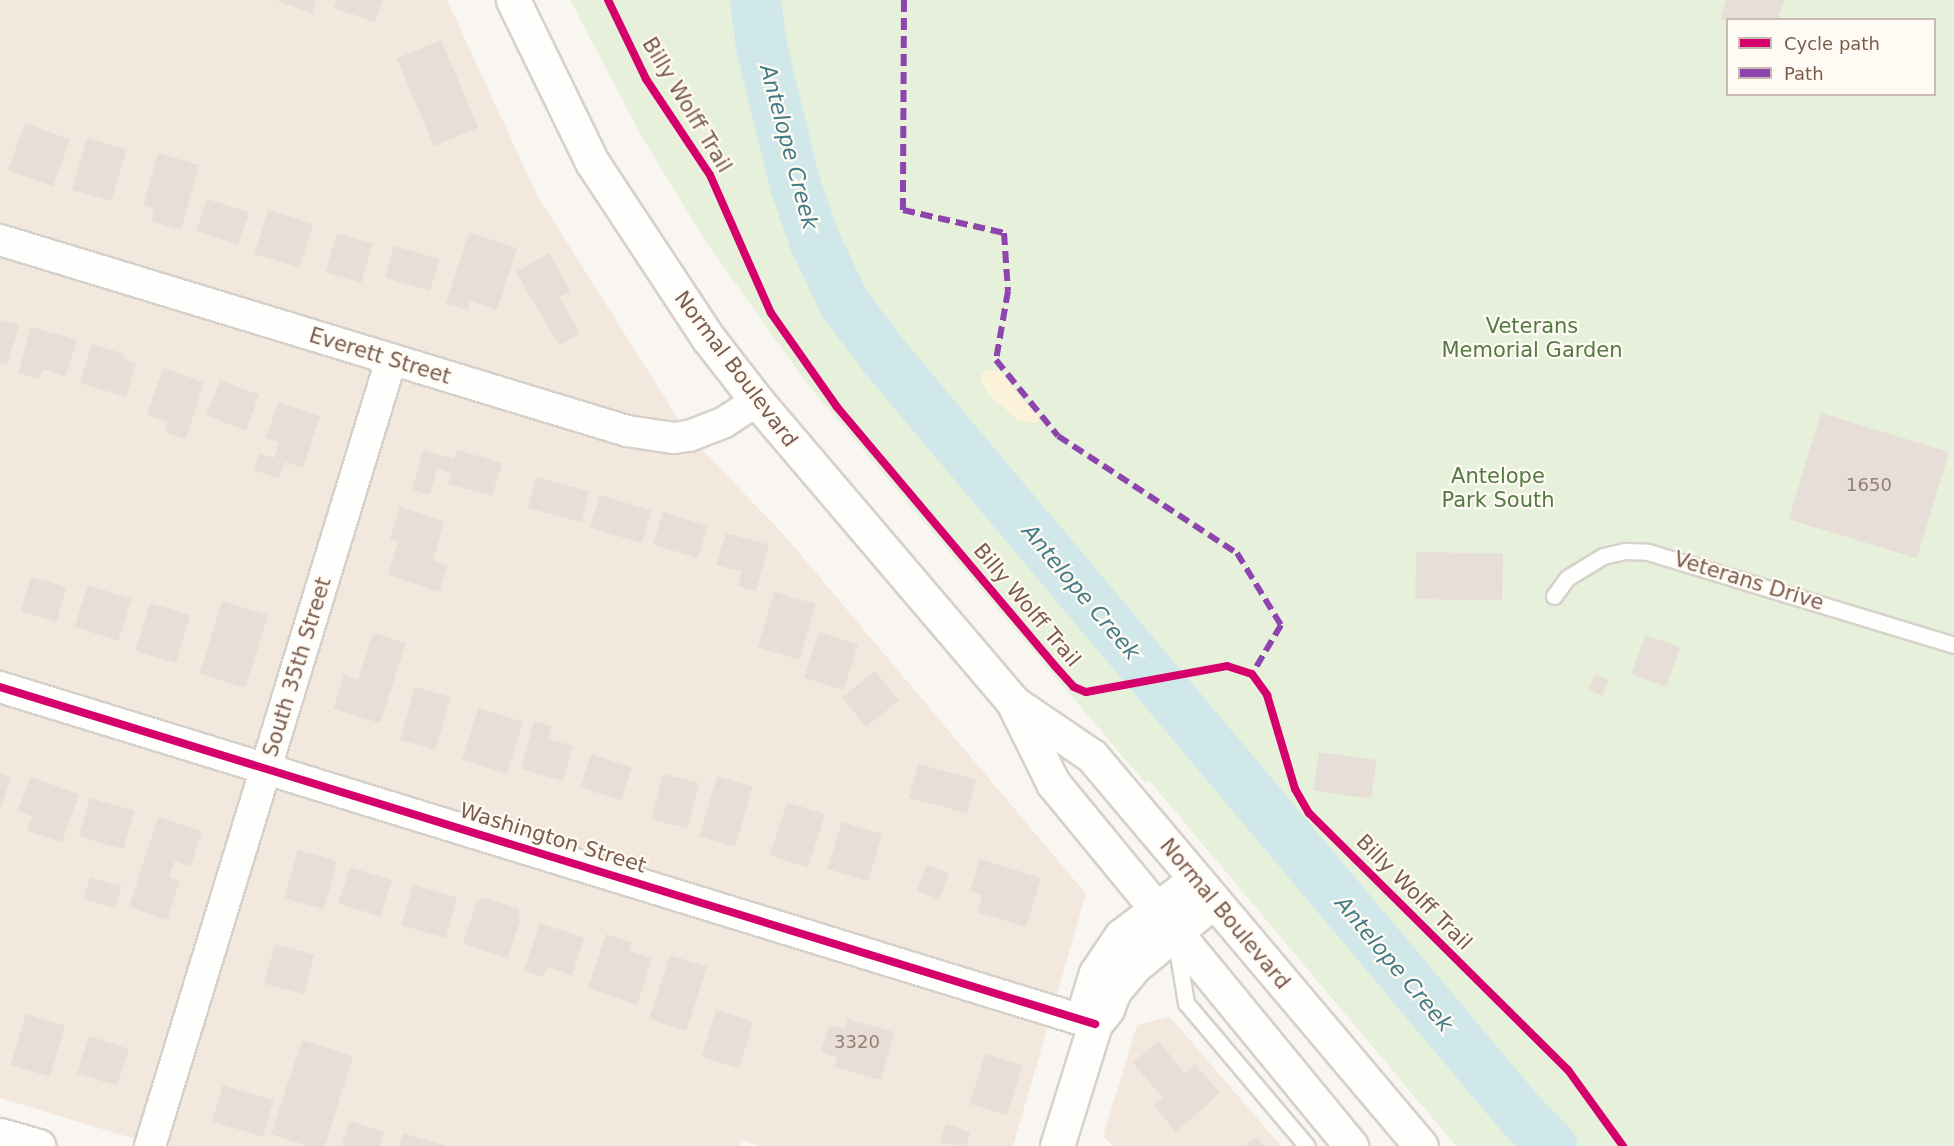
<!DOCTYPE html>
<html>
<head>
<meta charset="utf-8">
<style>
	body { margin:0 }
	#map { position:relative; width:1954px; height:1146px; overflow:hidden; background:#f9f5f0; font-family:"DejaVu Sans",sans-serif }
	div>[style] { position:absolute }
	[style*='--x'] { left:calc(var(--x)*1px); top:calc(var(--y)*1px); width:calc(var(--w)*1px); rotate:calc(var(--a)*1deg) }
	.residential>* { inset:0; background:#f2e8de }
	.green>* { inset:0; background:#e7f0db }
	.sand>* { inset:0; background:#fbf2d9 }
	.river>* { height:51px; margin:-25.5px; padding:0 25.5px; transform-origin:25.5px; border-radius:25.5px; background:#d0e8ea }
	.building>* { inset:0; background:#e6ded7; transform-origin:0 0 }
	.roads { filter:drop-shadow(2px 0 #d7d1cb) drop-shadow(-2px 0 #d7d1cb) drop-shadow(0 2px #d7d1cb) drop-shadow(0 -2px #d7d1cb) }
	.lane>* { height:15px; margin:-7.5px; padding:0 7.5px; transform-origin:7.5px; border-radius:7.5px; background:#fefefd }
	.street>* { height:30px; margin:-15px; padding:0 15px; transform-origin:15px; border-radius:15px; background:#fefefd }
	.secondary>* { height:33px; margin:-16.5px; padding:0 16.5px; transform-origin:16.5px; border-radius:16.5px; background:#fefefd }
	.quiet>* { height:6px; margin-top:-3px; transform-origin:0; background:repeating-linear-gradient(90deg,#8e44ad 0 12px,transparent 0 18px) }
	.cycleway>* { height:8px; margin:-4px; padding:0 4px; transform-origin:4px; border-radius:4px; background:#d6006c }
	span { translate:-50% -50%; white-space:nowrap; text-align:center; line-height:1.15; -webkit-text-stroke:4.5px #fffaf3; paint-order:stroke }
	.number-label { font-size:18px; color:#977e72 }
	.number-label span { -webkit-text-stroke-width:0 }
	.street-label { font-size:21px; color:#7a5c4d }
	.park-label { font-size:21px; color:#537a41 }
	.water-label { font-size:22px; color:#437c86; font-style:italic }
	.legend { position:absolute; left:1726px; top:18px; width:210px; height:78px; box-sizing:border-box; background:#fffaf3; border:2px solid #cabbb1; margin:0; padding:8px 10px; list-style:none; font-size:18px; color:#7a5c4d }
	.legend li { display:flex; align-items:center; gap:12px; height:30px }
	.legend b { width:30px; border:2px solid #cabbb1 }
</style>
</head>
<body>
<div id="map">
	<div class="residential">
		<i style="clip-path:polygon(0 0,447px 0,537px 195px,689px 436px,785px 536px,1086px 894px,1013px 1146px,761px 1146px,741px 1140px,739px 1146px,158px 1146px,0 1098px)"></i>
		<i style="clip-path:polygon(1170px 1017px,1281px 1146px,1113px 1146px,1103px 1136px,1137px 1025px)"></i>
	</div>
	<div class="green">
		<i style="clip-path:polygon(evenodd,570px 0,1954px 0,1954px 1146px,1456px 1146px,1148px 779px,1146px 784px,805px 381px,706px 242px,641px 135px,570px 0,1728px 20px,1934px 20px,1934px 94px,1728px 94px,1728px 20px)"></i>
	</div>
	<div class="sand">
		<i style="clip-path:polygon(985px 369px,1002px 373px,1022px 401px,1039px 415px,1037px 423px,1018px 421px,988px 393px,980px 378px)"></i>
	</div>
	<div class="river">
		<i style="--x:755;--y:0;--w:46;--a:82.6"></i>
		<i style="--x:761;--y:46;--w:143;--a:76.3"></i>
		<i style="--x:795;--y:185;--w:58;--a:70.9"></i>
		<i style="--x:814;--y:240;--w:70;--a:64.5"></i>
		<i style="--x:844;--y:303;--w:64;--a:53.3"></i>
		<i style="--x:882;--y:354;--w:995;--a:49.97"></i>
		<i style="--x:1522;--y:1116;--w:42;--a:45"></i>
	</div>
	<div class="building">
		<i style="clip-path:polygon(275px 0,316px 0,312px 13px)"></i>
		<i style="clip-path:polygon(337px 0,383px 0,375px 22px,334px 8px)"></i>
		<i style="clip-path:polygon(1726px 0,1784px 0,1778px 20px,1728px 21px,1720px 19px)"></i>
		<i style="left:441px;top:40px;width:95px;height:48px;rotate:67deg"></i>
		<i style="left:25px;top:123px;width:48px;height:50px;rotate:20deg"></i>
		<i style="left:87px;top:138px;width:41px;height:54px;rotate:16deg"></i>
		<i style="clip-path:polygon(158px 153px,199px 165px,181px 230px,151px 221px,154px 209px,143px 206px)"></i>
		<i style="left:207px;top:199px;width:44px;height:34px;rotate:18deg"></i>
		<i style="left:268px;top:210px;width:47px;height:46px;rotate:17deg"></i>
		<i style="clip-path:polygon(469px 232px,517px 248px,497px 310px,470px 301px,468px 310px,446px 304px)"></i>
		<i style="left:337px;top:233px;width:37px;height:41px;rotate:16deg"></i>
		<i style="left:394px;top:246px;width:47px;height:33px;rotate:16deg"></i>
		<i style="clip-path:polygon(549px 253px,570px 291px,559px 297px,580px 334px,559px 345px,516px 272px)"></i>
		<i style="clip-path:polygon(0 320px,19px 325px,7px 365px,0 363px)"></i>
		<i style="clip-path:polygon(31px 327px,77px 340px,66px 376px,43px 369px,39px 379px,18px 373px)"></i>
		<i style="clip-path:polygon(92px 344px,124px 354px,123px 359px,136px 363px,126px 397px,80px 383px)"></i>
		<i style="clip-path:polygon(163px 368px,204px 382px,186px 439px,165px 432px,168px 422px,147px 415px)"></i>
		<i style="left:220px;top:380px;width:42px;height:38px;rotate:21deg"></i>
		<i style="clip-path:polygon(278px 402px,320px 416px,303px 468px,285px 462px,279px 479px,254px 470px,259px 453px,274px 458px,279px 442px,266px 438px)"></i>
		<i style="left:1821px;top:413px;width:134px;height:111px;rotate:17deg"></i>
		<i style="clip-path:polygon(423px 450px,454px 459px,457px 450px,502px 463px,492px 496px,448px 484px,451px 473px,437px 469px,430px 495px,412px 490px)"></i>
		<i style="left:536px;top:477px;width:55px;height:32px;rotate:15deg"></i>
		<i style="left:600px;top:495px;width:54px;height:34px;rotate:17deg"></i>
		<i style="clip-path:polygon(400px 507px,444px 522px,433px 560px,448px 565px,439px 592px,388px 575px,398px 542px,390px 539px)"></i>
		<i style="left:663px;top:512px;width:47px;height:34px;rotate:17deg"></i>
		<i style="clip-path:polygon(726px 533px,769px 545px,756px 591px,738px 586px,742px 572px,716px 565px)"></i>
		<i style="left:1416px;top:552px;width:87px;height:47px;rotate:1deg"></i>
		<i style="left:31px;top:577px;width:37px;height:36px;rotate:16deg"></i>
		<i style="left:88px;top:585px;width:46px;height:44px;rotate:18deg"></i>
		<i style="left:774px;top:592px;width:43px;height:58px;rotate:16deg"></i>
		<i style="left:222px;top:601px;width:48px;height:76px;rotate:17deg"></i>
		<i style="left:150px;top:603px;width:42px;height:50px;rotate:17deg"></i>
		<i style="left:819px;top:632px;width:41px;height:48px;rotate:18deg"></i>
		<i style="clip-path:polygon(373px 633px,406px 643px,380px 723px,333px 709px,344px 675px,358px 680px)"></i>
		<i style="left:1645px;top:635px;width:37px;height:42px;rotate:19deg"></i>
		<i style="left:875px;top:671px;width:38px;height:42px;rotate:51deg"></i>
		<i style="left:1595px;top:674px;width:15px;height:17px;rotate:23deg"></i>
		<i style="left:415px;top:687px;width:37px;height:55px;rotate:16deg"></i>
		<i style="left:478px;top:708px;width:47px;height:54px;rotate:17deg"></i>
		<i style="clip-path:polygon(534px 721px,552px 726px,548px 739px,573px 746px,563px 781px,521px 769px)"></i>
		<i style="left:1319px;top:752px;width:58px;height:39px;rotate:8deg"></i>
		<i style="left:591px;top:754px;width:43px;height:35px;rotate:18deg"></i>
		<i style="left:918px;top:764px;width:60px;height:35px;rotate:15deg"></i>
		<i style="clip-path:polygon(0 773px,11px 777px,0 810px)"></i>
		<i style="left:663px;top:774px;width:37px;height:47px;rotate:14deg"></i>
		<i style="left:717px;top:776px;width:37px;height:63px;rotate:16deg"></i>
		<i style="clip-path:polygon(30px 777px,79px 794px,62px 842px,27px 831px,32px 816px,18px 811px)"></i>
		<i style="left:90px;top:798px;width:46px;height:40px;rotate:16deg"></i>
		<i style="left:787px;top:802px;width:40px;height:56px;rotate:18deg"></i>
		<i style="clip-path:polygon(158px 817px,202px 831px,191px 866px,175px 861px,169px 877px,180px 880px,167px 920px,129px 907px)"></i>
		<i style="left:842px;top:822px;width:42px;height:49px;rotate:17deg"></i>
		<i style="left:298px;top:850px;width:41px;height:50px;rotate:16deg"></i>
		<i style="clip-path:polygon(980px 859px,1041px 878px,1026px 927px,977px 912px,982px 895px,970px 891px)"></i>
		<i style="left:926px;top:865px;width:24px;height:28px;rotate:19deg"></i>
		<i style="left:350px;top:867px;width:44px;height:38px;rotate:18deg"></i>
		<i style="left:90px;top:877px;width:33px;height:23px;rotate:16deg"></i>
		<i style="left:413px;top:885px;width:46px;height:42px;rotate:16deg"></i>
		<i style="clip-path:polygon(482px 897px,518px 908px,520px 920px,508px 958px,463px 944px,476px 903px)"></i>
		<i style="clip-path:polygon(540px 923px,584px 938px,572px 975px,547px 967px,543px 977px,524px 971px)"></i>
		<i style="clip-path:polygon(606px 934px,632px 943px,629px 951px,652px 958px,637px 1005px,588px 988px)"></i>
		<i style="left:275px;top:944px;width:41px;height:41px;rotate:15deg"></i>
		<i style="left:670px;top:955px;width:39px;height:67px;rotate:18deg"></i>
		<i style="left:716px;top:1010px;width:39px;height:49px;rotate:17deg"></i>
		<i style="left:26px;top:1014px;width:41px;height:53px;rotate:17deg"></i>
		<i style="clip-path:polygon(848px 1019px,894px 1032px,881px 1080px,834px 1067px,837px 1057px,821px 1052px,829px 1025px,845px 1029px)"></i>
		<i style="left:89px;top:1036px;width:42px;height:39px;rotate:18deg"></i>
		<i style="clip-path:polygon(302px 1040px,353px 1056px,325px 1146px,308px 1146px,271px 1134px)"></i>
		<i style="clip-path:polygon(1158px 1041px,1185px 1073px,1195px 1064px,1220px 1093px,1176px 1132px,1154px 1106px,1163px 1098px,1133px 1063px)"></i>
		<i style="left:985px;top:1054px;width:39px;height:52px;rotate:17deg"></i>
		<i style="left:223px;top:1085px;width:53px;height:38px;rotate:17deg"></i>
		<i style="clip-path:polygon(349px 1121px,384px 1132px,380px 1146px,342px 1146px)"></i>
		<i style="clip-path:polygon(946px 1124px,970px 1132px,966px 1146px,940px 1143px)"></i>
		<i style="clip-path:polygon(403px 1133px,444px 1145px,444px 1146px,399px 1146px)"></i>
		<i style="clip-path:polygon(1256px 1137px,1264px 1146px,1245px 1146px)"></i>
	</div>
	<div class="roads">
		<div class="lane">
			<i style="--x:1554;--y:596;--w:22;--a:-54"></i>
			<i style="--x:1567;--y:578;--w:42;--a:-31.4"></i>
			<i style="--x:1603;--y:556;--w:23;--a:-13"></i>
			<i style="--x:1625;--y:551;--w:23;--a:2"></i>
			<i style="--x:1648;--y:552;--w:320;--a:16.9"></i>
			<i style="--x:1176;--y:943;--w:61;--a:80.5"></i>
			<i style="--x:1186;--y:1003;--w:187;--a:49.8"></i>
		</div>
		<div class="street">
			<i style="--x:0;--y:240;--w:655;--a:16.94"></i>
			<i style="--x:627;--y:431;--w:48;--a:8.5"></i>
			<i style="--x:674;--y:438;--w:15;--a:-8"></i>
			<i style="--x:689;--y:436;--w:36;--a:-21"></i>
			<i style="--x:723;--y:423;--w:40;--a:-32.9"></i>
			<i style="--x:0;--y:687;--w:1146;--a:17.11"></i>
			<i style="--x:150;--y:1146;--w:822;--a:-72.95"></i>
		</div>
		<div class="secondary">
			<i style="--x:513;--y:0;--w:180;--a:64"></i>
			<i style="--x:592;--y:162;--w:211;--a:56.6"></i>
			<i style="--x:708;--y:338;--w:80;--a:52.1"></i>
			<i style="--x:757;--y:401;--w:395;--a:49.6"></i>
			<i style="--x:1013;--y:702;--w:90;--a:63.7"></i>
			<i style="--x:1053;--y:783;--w:470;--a:50.6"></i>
			<i style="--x:1014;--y:703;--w:94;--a:34.2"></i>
			<i style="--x:1092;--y:756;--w:510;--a:49.85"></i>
			<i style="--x:1094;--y:1022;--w:21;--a:-109"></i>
			<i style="--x:1087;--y:1002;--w:30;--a:-73"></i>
			<i style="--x:1096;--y:973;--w:45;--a:-56"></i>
			<i style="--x:1121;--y:936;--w:94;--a:-37.2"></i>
			<i style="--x:0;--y:1135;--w:40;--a:16"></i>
			<i style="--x:1057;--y:1146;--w:128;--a:-72.7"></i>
			<i style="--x:1095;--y:1024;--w:19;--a:-51"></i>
			<i style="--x:1107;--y:1009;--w:19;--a:-69"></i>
			<i style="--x:1114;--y:991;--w:34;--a:-50"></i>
			<i style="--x:1136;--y:965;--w:101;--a:-39.4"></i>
		</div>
	</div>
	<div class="quiet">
		<i style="--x:904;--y:0;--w:210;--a:90.3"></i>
		<i style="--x:903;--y:210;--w:104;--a:12.8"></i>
		<i style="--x:1004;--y:233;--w:58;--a:86.1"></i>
		<i style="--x:1008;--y:291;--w:70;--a:99.9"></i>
		<i style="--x:996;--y:360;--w:98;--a:50.8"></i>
		<i style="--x:1058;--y:436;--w:214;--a:33.2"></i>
		<i style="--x:1237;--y:553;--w:84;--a:58.6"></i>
		<i style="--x:1281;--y:625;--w:57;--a:120.6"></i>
	</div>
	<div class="cycleway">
		<i style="--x:608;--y:0;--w:88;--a:64.3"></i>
		<i style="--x:646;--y:79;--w:115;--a:56.3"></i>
		<i style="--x:710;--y:175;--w:151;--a:66.2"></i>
		<i style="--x:771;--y:313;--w:115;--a:54.9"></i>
		<i style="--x:837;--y:407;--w:339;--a:49.9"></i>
		<i style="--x:1055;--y:666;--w:28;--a:48"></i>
		<i style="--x:1074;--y:687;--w:13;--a:23"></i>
		<i style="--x:1086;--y:692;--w:143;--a:-10.4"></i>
		<i style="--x:1227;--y:666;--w:26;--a:18"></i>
		<i style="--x:1252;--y:674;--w:26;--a:54"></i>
		<i style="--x:1267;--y:695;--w:98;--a:73.4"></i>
		<i style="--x:1295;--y:789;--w:28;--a:60"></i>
		<i style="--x:1309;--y:813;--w:365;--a:44.8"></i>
		<i style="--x:1568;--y:1070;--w:94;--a:54.1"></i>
		<i style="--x:0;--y:687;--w:1146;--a:17.11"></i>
	</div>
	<div class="number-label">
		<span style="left:1869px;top:485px">1650</span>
		<span style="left:857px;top:1042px">3320</span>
	</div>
	<div class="street-label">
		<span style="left:687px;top:105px;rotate:59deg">Billy Wolff Trail</span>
		<span style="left:380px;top:356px;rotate:17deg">Everett Street</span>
		<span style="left:736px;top:369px;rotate:53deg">Normal Boulevard</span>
		<span style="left:1749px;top:581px;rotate:17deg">Veterans Drive</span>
		<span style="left:1027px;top:605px;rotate:50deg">Billy Wolff Trail</span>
		<span style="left:297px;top:667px;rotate:-73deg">South 35th Street</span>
		<span style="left:553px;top:838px;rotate:17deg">Washington Street</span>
		<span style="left:1414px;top:892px;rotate:45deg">Billy Wolff Trail</span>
		<span style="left:1225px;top:914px;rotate:50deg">Normal Boulevard</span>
	</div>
	<div class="park-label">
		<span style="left:1532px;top:338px">Veterans<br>Memorial Garden</span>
		<span style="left:1498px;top:488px">Antelope<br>Park South</span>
	</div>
	<div class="water-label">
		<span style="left:789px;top:147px;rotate:75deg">Antelope Creek</span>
		<span style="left:1081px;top:592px;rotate:50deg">Antelope Creek</span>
		<span style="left:1394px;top:964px;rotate:50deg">Antelope Creek</span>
	</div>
	<ul class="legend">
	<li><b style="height:8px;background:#d6006c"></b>Cycle path</li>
	<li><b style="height:8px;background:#8e44ad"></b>Path</li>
	</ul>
</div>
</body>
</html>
